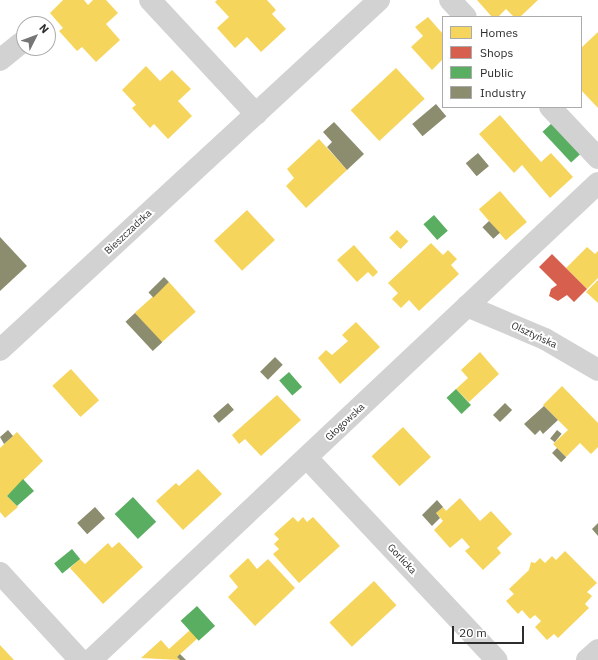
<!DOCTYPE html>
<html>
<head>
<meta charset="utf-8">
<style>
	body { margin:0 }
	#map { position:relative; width:598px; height:660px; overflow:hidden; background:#fff; font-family:"IBM Plex Sans",sans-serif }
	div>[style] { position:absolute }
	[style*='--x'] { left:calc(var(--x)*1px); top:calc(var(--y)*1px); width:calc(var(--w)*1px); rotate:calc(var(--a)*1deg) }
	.homes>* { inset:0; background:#f6d55c; transform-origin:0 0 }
	.shops>* { inset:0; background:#d6604d }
	.public>* { inset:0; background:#5aae61; transform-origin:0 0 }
	.industry>* { inset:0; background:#8c8c6e; transform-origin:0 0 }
	.minor>* { height:22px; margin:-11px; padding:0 11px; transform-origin:11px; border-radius:11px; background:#d2d2d2 }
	span { translate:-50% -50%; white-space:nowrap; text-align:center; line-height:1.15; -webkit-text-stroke:4px #fff; paint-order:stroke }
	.street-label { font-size:10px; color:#2d2d2d }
	.legend { position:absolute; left:442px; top:16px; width:140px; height:92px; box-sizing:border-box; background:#fff; border:1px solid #ababab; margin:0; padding:5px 7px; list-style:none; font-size:12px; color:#2d2d2d }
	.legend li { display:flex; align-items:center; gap:8px; height:20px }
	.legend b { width:20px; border:1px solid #ababab }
	.north { position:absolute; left:16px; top:16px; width:40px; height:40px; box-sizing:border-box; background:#fff; border:1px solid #ababab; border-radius:50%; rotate:48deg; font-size:11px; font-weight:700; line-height:16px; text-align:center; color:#2d2d2d }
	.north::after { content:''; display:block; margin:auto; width:14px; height:18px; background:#767676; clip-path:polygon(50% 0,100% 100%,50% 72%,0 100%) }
	.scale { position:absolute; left:452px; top:626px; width:72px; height:18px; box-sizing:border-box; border:2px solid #2d2d2d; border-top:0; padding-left:5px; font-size:12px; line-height:14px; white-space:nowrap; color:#2d2d2d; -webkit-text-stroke:3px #fff; paint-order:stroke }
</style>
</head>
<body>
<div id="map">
	<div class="homes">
		<i style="clip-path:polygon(63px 0,84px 0,88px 5px,93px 0,106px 0,118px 13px,106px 24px,120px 40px,96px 62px,82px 47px,77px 51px,59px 31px,63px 28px,50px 13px)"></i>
		<i style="clip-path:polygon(217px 0,267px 0,276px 10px,272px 14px,286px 29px,261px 52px,247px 37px,235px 48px,217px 28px,229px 17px,215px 2px)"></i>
		<i style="clip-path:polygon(477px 0,538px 0,520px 17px,514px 17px,506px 9px,498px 17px,492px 17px)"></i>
		<i style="clip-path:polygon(428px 17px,443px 34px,443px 59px,432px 70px,411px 47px,423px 36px,415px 27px)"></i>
		<i style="clip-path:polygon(598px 32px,598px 108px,581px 90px,581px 48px)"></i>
		<i style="clip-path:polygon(146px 66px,160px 81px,172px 70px,191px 89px,178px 101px,192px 116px,168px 139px,154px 124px,150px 128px,132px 108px,136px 105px,122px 90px)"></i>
		<i style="left:396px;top:68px;width:42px;height:62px;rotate:47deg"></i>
		<i style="clip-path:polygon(500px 115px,541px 162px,551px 153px,573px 177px,550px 198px,522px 165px,514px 173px,479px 134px)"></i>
		<i style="clip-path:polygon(319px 139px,347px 170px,306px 208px,286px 186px,294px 178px,287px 169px)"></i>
		<i style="left:500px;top:191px;width:41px;height:28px;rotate:49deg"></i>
		<i style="left:247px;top:210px;width:41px;height:45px;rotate:47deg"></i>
		<i style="left:397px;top:230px;width:16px;height:11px;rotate:45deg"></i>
		<i style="clip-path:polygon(431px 243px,443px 255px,448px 250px,457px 259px,451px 265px,459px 274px,419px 311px,409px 300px,401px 308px,392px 299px,398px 293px,388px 283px)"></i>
		<i style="clip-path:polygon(354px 245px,378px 272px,373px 277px,368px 272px,357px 282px,337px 260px)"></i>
		<i style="clip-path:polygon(587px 247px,595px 254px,598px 251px,598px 278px,587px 289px,566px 268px)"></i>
		<i style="clip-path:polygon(598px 280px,598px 303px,586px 292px)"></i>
		<i style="left:169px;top:282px;width:40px;height:46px;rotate:48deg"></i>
		<i style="clip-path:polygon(356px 322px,380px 347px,340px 384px,318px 358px,326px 350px,332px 355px,348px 341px,342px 335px)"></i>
		<i style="clip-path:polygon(480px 352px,499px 374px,469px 402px,456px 389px,468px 378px,461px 370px)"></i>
		<i style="left:71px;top:369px;width:42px;height:25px;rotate:48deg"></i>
		<i style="clip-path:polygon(562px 386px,598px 423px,598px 447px,591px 454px,580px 443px,566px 457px,553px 444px,568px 430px,543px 405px)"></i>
		<i style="clip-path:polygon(277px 395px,301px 420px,261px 456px,245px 439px,239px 444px,232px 435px)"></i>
		<i style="left:403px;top:427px;width:41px;height:43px;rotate:47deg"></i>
		<i style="clip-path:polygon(17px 432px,43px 461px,7px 496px,18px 507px,5px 518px,0 512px,0 448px)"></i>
		<i style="clip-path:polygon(198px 469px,222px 494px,183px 530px,156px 501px,176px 483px,179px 486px)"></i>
		<i style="clip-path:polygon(460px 498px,480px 521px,491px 511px,512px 534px,497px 548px,501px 553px,483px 570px,465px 551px,470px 547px,462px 538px,450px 548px,434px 530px,443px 521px,436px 513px,443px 507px,446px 511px)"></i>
		<i style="clip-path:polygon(293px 517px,298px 522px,303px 517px,307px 522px,313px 517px,340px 546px,299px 583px,273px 554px,279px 549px,274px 544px,279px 539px,274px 534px)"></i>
		<i style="clip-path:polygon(119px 542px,143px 567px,103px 604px,70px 568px,80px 559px,85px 564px,108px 543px,112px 548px)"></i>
		<i style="clip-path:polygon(565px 551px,597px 583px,587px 592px,592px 596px,585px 604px,589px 608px,558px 638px,554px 634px,547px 640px,535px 627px,541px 621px,535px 615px,530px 619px,522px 610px,518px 614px,506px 601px,514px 594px,509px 589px,529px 570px,531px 562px,535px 563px,540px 558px,545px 563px,552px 556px,556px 560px)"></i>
		<i style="clip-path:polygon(248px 558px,257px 569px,268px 559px,295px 588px,255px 626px,228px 597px,238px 587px,229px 576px)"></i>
		<i style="left:374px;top:581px;width:33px;height:61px;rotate:47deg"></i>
		<i style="clip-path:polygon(190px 630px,198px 638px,177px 657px,180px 660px,141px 658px,161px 640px,169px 649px)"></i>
		<i style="clip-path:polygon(0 645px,14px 660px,0 660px)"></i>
	</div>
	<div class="shops">
		<i style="clip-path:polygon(552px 254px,587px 289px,574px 302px,567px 295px,558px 301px,549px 296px,551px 289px,557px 285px,539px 267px)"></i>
	</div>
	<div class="public">
		<i style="left:552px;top:123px;width:42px;height:13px;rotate:47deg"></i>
		<i style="left:434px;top:215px;width:21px;height:14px;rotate:49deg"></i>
		<i style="left:289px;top:372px;width:20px;height:13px;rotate:49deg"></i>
		<i style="left:456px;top:389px;width:22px;height:13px;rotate:47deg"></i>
		<i style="clip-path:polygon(23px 479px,34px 491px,17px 506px,7px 496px)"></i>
		<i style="left:133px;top:497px;width:34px;height:25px;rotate:47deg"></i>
		<i style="left:72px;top:549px;width:13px;height:23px;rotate:51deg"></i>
		<i style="left:197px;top:606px;width:27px;height:22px;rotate:48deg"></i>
	</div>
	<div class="industry">
		<i style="left:436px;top:104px;width:16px;height:31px;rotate:50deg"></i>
		<i style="clip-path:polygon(334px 122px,364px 154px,347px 170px,327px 147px,332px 142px,323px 132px)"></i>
		<i style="left:478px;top:153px;width:17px;height:16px;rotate:50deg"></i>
		<i style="left:489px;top:221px;width:16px;height:9px;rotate:47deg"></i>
		<i style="clip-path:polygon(0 237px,27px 266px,0 291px)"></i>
		<i style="left:164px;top:277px;width:7px;height:22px;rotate:45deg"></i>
		<i style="left:135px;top:313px;width:40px;height:13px;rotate:47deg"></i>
		<i style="left:275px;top:357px;width:11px;height:21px;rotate:45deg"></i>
		<i style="left:228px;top:403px;width:9px;height:20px;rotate:49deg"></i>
		<i style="left:505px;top:403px;width:10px;height:17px;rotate:45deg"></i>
		<i style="clip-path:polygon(544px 406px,558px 420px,543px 434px,540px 430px,535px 435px,524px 424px)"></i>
		<i style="clip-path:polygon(8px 430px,13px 436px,4px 444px,0 437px)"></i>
		<i style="left:557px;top:430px;width:6px;height:11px;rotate:39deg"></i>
		<i style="left:557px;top:448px;width:13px;height:7px;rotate:45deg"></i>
		<i style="clip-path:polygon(437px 500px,443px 507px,436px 513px,440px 518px,432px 526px,422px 515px)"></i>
		<i style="left:95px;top:507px;width:15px;height:24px;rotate:48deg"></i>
		<i style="clip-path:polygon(598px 523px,598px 536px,592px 529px)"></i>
		<i style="clip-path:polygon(180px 654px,186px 660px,180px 660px,177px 657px)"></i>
	</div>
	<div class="minor">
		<i style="--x:150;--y:0;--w:156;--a:47.1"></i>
		<i style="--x:450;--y:0;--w:23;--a:47"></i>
		<i style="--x:0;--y:60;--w:27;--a:-39"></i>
		<i style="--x:550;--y:107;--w:70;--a:46.7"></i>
		<i style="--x:467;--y:306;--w:85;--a:22.9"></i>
		<i style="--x:545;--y:339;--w:61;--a:30.3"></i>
		<i style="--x:0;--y:350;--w:516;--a:-42.72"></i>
		<i style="--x:307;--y:458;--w:277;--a:46.8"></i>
		<i style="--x:0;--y:573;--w:118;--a:47.4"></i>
		<i style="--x:91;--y:660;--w:696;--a:-43.25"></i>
		<i style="--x:587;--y:660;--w:15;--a:-42"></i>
	</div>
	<div class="street-label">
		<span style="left:128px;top:232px;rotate:-43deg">Bieszczadzka</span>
		<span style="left:534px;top:335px;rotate:25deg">Olsztyńska</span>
		<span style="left:345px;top:422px;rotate:-43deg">Głogowska</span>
		<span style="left:402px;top:559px;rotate:47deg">Gorlicka</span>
	</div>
	<ul class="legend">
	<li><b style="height:11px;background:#f6d55c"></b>Homes</li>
	<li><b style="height:11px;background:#d6604d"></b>Shops</li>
	<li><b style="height:11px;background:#5aae61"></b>Public</li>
	<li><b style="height:11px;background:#8c8c6e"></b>Industry</li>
	</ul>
	<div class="north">N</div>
	<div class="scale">20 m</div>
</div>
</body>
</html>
